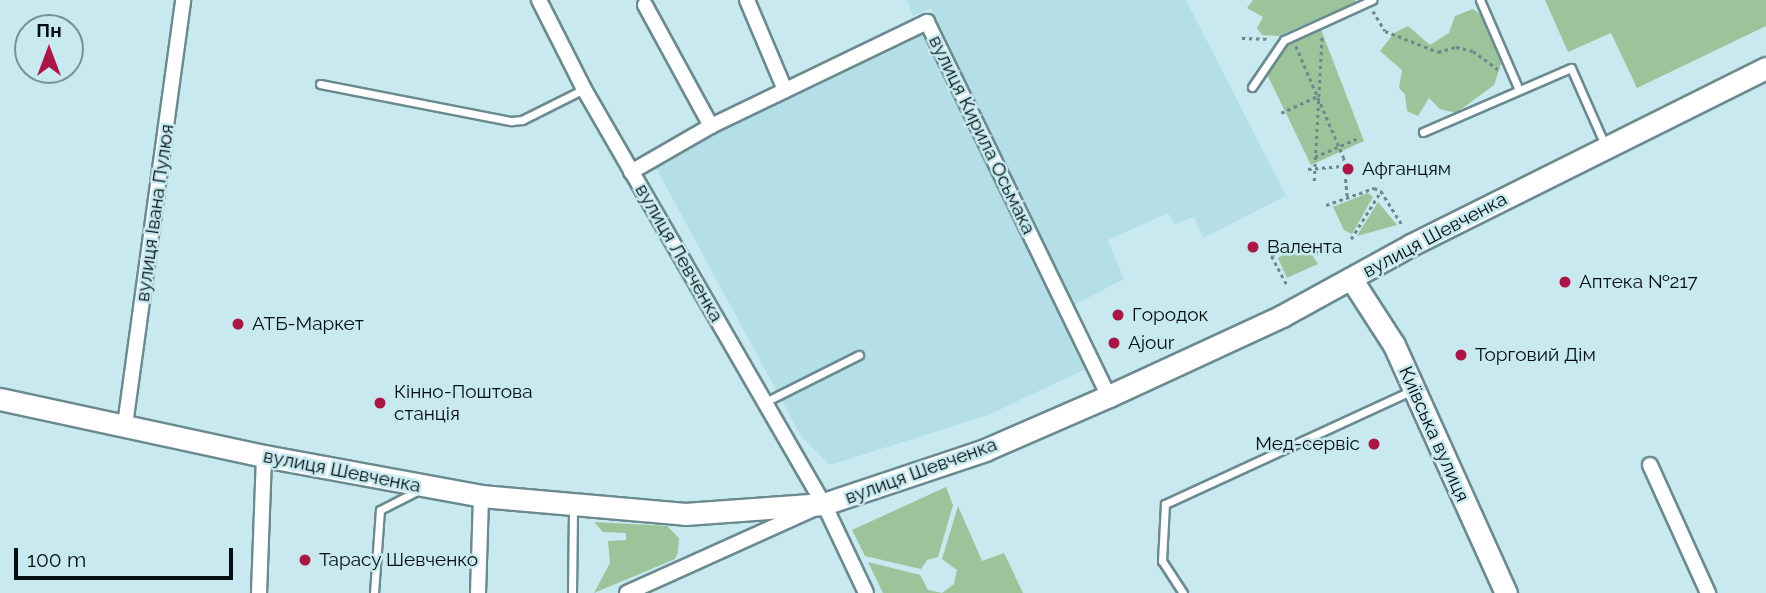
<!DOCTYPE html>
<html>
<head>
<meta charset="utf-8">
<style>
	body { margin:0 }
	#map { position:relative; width:1766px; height:593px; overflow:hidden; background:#c7e9ef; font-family:Raleway,sans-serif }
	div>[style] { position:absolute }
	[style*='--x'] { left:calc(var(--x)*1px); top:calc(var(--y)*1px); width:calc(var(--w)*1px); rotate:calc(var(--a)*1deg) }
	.built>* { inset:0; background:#b4dfe7 }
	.green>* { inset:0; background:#9bc49b }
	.path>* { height:2.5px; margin-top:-1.25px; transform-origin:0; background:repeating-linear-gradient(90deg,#70878b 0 3.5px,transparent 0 7px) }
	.roads { filter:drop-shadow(2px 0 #6b8a90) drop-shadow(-2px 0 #6b8a90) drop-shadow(0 2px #6b8a90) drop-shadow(0 -2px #6b8a90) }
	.lane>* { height:7px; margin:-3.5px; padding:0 3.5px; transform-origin:3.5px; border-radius:3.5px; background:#fff }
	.street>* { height:14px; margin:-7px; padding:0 7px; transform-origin:7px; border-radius:7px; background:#fff }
	.secondary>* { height:21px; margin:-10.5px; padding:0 10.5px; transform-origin:10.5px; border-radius:10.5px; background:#fff }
	.dots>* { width:19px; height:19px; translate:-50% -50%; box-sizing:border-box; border:4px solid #c7e9ef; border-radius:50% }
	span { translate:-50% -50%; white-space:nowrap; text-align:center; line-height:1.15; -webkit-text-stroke:5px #c7e9ef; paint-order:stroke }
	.street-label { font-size:19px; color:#040e10 }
	.poi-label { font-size:19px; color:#040e10 }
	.left { translate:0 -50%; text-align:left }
	.right { translate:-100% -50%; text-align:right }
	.north { position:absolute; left:14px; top:14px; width:70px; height:70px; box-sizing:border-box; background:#c7e9ef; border:2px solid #799196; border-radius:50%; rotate:0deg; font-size:19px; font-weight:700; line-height:28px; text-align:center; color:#040e10 }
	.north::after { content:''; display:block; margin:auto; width:24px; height:32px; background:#aa1646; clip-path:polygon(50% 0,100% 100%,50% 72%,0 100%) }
	.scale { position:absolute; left:14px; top:548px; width:219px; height:32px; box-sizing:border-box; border:4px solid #040e10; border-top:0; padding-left:9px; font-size:21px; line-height:24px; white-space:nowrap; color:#040e10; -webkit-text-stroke:5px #c7e9ef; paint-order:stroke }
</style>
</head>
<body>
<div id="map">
	<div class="built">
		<i style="clip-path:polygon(907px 0,1186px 0,1286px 196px,1203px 238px,1194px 217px,1174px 224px,1168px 213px,1108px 240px,1124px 279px,1072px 306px,931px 8px,913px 16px)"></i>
		<i style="clip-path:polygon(925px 31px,1086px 369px,988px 415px,830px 465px,801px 436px,655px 166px,857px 59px)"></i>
	</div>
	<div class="green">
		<i style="clip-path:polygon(1253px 0,1355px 0,1356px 2px,1278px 36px,1262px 35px,1257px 28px,1263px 17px,1247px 8px)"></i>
		<i style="clip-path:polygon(1545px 0,1766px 0,1766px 26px,1637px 88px,1611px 33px,1568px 52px)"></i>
		<i style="clip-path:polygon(1473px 9px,1484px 17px,1501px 64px,1494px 85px,1456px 113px,1440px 109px,1429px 98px,1418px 116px,1407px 111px,1405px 94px,1399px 88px,1402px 70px,1380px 51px,1394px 33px,1408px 26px,1430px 45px,1449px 33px,1455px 16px)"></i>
		<i style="clip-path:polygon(1320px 27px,1364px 141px,1311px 165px,1266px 72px,1285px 42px)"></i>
		<i style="clip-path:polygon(1368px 193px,1373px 197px,1352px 234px,1344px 230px,1333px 207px)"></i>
		<i style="clip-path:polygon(1378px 202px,1397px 225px,1357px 236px)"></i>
		<i style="clip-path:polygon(1284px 254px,1312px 255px,1318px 264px,1287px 278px,1278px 258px)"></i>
		<i style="clip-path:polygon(946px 487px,953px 505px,938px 557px,927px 560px,921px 569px,865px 556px,852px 530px)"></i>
		<i style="clip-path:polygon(958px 506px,982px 561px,1004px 553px,1023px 593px,883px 593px,868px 562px,920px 575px,928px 590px,942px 593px,954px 584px,957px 570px,942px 559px)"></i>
		<i style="clip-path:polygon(594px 522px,667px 526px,679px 538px,678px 552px,675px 559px,594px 593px,610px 563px,608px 541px,626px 540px,626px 533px,603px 532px)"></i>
	</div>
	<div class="path">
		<i style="--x:1373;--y:11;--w:23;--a:59"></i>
		<i style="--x:1385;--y:31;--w:57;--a:21.6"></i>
		<i style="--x:1438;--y:52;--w:19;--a:-16"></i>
		<i style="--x:1456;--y:47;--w:17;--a:13"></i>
		<i style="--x:1473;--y:51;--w:31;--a:36"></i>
		<i style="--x:1242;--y:38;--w:28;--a:2"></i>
		<i style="--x:1296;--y:46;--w:122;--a:66.8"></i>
		<i style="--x:1344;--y:158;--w:38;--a:85"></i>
		<i style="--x:1281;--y:113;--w:41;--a:-24.7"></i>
		<i style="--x:1315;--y:157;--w:47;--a:-23.8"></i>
		<i style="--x:1308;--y:169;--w:34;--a:-5"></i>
		<i style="--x:1314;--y:181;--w:147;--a:-86.9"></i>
		<i style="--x:1326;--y:205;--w:51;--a:-19.5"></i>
		<i style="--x:1374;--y:188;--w:8;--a:23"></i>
		<i style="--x:1381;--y:191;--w:40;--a:58"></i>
		<i style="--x:1351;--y:239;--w:57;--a:-58"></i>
		<i style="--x:1286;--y:284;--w:32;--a:-118"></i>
		<i style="--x:1271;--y:256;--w:12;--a:-31"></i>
		<i style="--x:1281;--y:250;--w:39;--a:3"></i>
	</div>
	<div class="roads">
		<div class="lane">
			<i style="--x:1480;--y:0;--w:98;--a:66.6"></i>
			<i style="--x:320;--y:84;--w:195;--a:11"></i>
			<i style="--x:511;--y:121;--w:11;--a:-5"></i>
			<i style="--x:522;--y:120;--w:69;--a:-26.6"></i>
			<i style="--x:1252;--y:87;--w:57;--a:-55.8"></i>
			<i style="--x:1284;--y:40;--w:97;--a:-24.4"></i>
			<i style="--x:1423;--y:132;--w:161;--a:-23.4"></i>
			<i style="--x:1571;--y:68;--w:84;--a:66.2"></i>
			<i style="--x:765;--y:402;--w:105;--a:-26.6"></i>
			<i style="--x:374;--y:593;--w:83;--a:-85.9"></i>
			<i style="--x:380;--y:510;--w:42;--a:-27.2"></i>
			<i style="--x:572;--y:593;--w:86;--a:-89.3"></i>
			<i style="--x:1183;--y:593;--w:38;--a:-123"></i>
			<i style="--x:1162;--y:561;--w:57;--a:-87"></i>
			<i style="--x:1165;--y:504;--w:271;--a:-24.7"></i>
		</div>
		<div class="street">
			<i style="--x:539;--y:0;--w:100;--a:63.2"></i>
			<i style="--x:584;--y:89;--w:479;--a:60"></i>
			<i style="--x:824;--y:504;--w:98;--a:64.7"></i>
			<i style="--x:747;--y:0;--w:98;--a:67.1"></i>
			<i style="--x:645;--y:5;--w:138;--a:61.4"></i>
			<i style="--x:631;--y:172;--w:92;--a:-29.9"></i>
			<i style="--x:711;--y:126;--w:240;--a:-25.7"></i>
			<i style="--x:927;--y:22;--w:416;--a:64.1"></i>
			<i style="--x:125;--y:425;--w:429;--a:-82.2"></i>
			<i style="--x:1650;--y:465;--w:141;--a:65.6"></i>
			<i style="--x:259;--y:593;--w:137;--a:-87.9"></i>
			<i style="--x:478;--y:593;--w:97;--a:-88.2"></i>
			<i style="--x:627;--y:593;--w:212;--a:-24.3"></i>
		</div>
		<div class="secondary">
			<i style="--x:1352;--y:280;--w:77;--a:57.1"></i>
			<i style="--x:1394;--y:345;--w:272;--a:65.7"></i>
			<i style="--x:0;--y:399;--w:270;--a:12.2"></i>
			<i style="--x:264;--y:456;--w:221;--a:10.4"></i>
			<i style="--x:481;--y:496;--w:205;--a:5"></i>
			<i style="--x:685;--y:514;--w:139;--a:-4.1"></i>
			<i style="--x:824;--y:504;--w:170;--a:-18.5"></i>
			<i style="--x:985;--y:450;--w:135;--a:-23.5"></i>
			<i style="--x:1109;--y:396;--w:191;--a:-24.8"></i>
			<i style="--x:1282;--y:316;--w:147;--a:-28.8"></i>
			<i style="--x:1411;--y:245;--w:397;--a:-26.5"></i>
		</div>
	</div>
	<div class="dots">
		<i style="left:1348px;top:169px;background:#aa1646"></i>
		<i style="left:1253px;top:247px;background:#aa1646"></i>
		<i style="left:1565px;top:282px;background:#aa1646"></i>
		<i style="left:1118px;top:315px;background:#aa1646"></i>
		<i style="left:238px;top:324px;background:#aa1646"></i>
		<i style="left:1114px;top:343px;background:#aa1646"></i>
		<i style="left:1461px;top:355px;background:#aa1646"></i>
		<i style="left:380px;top:403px;background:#aa1646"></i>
		<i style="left:1374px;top:444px;background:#aa1646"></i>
		<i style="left:305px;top:560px;background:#aa1646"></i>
	</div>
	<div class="street-label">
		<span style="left:982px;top:135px;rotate:64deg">вулиця Кирила Осьмака</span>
		<span style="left:155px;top:213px;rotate:-82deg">вулиця Івана Пулюя</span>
		<span style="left:1435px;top:235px;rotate:-28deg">вулиця Шевченка</span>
		<span style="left:679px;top:253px;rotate:60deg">вулиця Левченка</span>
		<span style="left:1434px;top:434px;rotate:66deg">Київська вулиця</span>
		<span style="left:342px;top:471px;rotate:11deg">вулиця Шевченка</span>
		<span style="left:921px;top:471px;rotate:-20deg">вулиця Шевченка</span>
	</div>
	<div class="poi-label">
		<span class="left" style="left:1362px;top:169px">Афганцям</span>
		<span class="left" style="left:1267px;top:247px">Валента</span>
		<span class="left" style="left:1579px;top:282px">Аптека №217</span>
		<span class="left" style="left:1132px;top:315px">Городок</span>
		<span class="left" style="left:252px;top:324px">АТБ-Маркет</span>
		<span class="left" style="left:1128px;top:343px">Ajour</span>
		<span class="left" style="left:1475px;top:355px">Торговий Дім</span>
		<span class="left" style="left:394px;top:403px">Кінно-Поштова<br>станція</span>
		<span class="right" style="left:1360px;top:444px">Мед-сервіс</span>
		<span class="left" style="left:319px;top:560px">Тарасу Шевченко</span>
	</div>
	<div class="north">Пн</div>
	<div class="scale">100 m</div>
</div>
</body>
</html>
